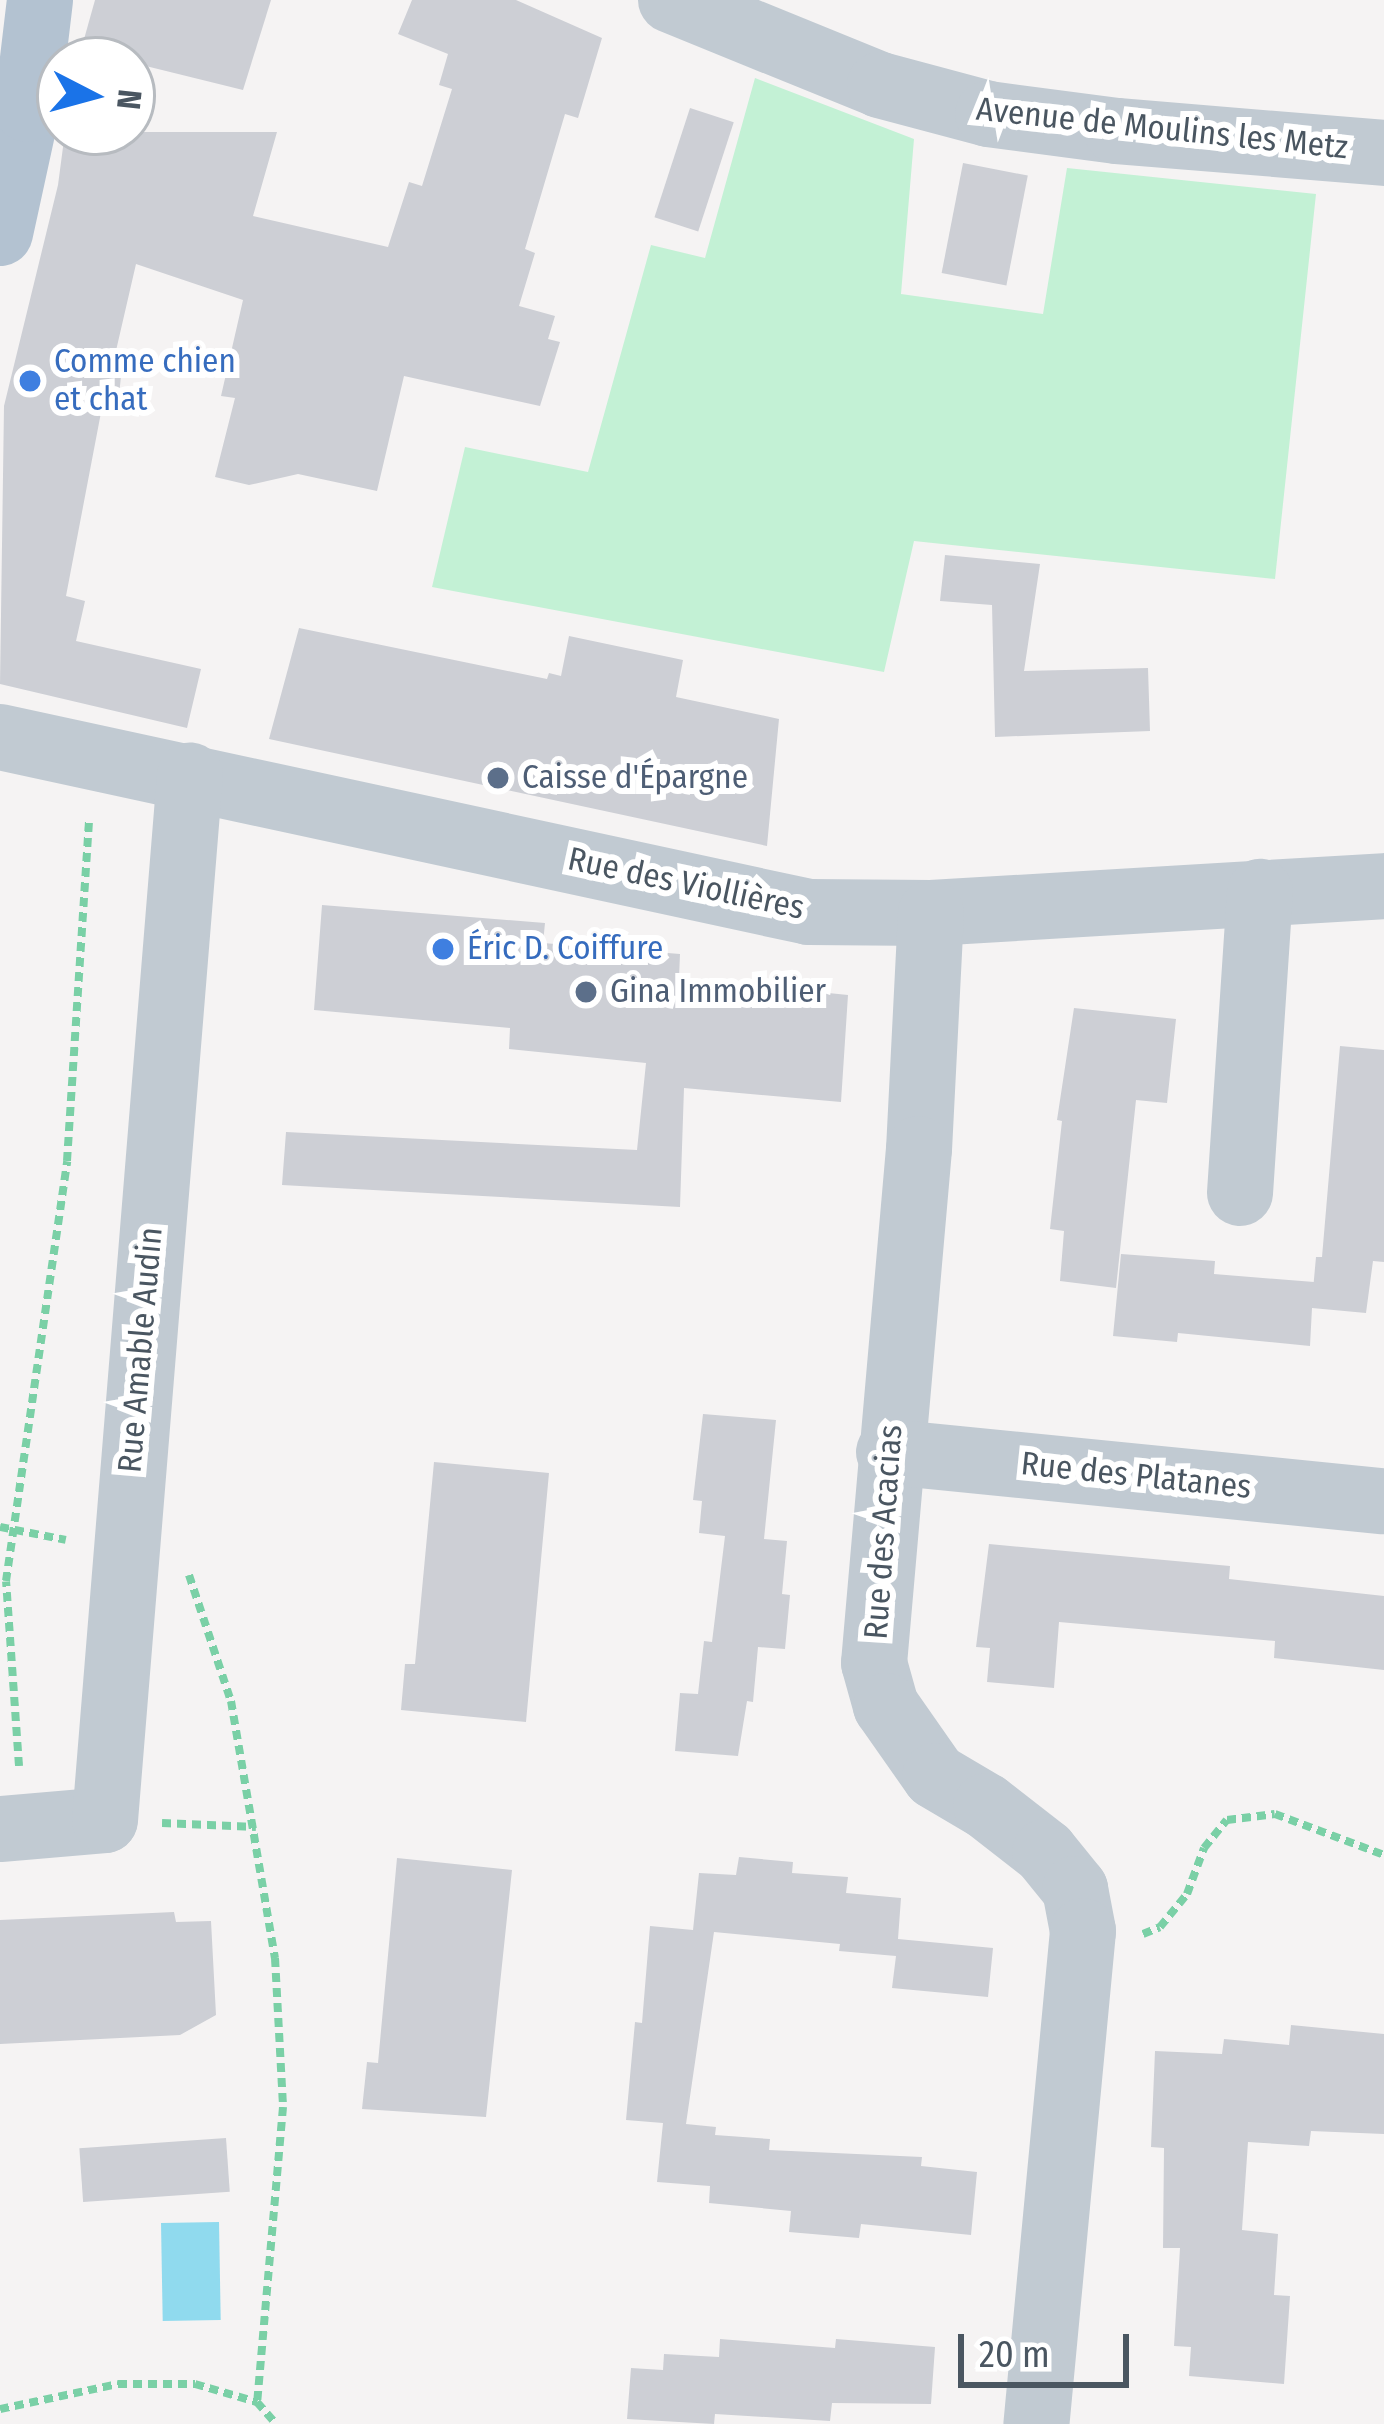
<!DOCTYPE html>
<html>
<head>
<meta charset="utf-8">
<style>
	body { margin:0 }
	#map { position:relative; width:1384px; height:2424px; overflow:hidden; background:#f5f3f3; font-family:"Fira Sans Condensed",sans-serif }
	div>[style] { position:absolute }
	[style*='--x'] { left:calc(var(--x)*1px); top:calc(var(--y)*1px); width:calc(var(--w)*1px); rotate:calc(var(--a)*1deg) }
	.green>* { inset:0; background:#c3f1d5 }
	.water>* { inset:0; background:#90daee; transform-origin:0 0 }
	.building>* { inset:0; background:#cdcfd5; transform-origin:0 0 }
	.path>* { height:8px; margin-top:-4px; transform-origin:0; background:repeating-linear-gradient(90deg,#7ad0a6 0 9px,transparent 0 15px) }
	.minor>* { height:66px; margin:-33px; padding:0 33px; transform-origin:33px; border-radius:33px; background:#c1cad2 }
	.major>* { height:66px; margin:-33px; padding:0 33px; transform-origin:33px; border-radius:33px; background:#b3c2d1 }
	.dots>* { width:33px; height:33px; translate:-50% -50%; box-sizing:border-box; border:6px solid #fff; border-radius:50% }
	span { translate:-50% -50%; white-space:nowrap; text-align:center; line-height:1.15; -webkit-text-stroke:12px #fff; paint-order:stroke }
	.street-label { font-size:33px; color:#4a5661 }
	.shop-label { font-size:33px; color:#366cbe }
	.left { translate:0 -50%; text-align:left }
	.service-label { font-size:33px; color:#4e5e75 }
	.north { position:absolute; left:36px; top:36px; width:120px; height:120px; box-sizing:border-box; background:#fff; border:3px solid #b7bbc0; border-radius:50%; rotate:96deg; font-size:33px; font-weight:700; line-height:48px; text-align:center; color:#4a5661 }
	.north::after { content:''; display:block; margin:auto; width:42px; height:54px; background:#1a73e8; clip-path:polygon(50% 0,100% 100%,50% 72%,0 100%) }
	.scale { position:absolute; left:958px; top:2334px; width:171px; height:54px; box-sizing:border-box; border:6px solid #4a5661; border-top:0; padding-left:15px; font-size:36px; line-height:42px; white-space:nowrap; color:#4a5661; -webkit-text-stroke:9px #fff; paint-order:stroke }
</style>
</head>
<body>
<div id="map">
	<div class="green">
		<i style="clip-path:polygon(755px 78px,914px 139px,901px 294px,1043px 314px,1067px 168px,1316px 194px,1275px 579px,914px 541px,884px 672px,432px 587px,465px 447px,588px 472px,651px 245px,705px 258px)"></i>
	</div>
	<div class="water">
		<i style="left:219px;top:2222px;width:98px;height:58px;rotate:89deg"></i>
	</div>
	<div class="building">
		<i style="clip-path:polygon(95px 0,271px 0,243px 90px,81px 50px)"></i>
		<i style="clip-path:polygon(412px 0,516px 0,602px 38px,578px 118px,565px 114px,525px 249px,535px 253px,519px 306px,555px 316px,548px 339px,560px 342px,540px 406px,404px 376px,377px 491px,298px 474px,249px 485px,215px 477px,235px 398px,221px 396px,243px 300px,136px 264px,115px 355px,123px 357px,118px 405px,103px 402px,66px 596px,85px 601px,76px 641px,201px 669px,187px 728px,0 684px,4px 406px,58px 185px,65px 132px,277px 132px,253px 216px,388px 247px,409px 182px,422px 186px,452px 89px,439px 85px,448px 54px,398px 34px)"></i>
		<i style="left:690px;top:108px;width:46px;height:115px;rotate:18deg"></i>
		<i style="left:963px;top:163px;width:66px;height:112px;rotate:11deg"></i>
		<i style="clip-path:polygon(945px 555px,1040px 564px,1024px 671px,1148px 668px,1150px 731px,995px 737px,992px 605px,940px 601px)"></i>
		<i style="clip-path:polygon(299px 628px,547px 679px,549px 673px,561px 676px,569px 636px,683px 660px,676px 697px,779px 719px,767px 846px,269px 739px)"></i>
		<i style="clip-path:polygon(322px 905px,545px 923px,543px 943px,680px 954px,679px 978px,848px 995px,841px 1102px,684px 1088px,680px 1207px,282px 1185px,286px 1132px,637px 1150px,646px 1063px,509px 1049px,510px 1028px,314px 1010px)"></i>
		<i style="clip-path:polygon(1074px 1008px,1176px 1019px,1167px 1103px,1136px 1100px,1116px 1288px,1060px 1281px,1064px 1231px,1050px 1229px,1062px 1121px,1057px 1120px)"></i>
		<i style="clip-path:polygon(1340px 1046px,1384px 1050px,1384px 1262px,1373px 1261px,1366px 1313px,1312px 1308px,1310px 1346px,1178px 1333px,1177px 1342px,1113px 1336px,1121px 1254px,1215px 1261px,1214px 1274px,1314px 1282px,1313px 1290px,1316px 1257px,1322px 1257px)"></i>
		<i style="clip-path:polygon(703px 1414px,776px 1420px,764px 1539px,787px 1541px,782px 1594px,790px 1595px,785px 1649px,758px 1647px,753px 1702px,747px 1701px,738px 1756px,675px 1751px,680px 1693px,698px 1694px,704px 1641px,712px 1642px,725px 1536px,699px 1533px,702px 1501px,693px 1500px)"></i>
		<i style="clip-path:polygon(434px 1462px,549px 1473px,526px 1722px,401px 1710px,405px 1664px,415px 1664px)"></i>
		<i style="clip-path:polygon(989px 1544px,1230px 1566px,1229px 1579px,1384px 1596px,1384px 1670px,1274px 1658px,1275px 1641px,1059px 1622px,1054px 1688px,987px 1682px,990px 1648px,976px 1647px)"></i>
		<i style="clip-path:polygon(739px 1857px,793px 1862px,792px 1873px,848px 1877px,846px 1893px,901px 1898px,898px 1939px,993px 1948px,988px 1997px,892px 1988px,896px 1956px,839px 1951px,840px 1944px,714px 1932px,686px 2124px,716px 2127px,715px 2135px,770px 2139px,769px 2150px,922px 2157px,921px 2166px,977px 2172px,971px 2235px,861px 2224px,859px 2238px,789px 2232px,791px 2211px,709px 2203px,710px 2186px,657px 2182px,663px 2123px,626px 2120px,635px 2022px,642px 2023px,650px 1926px,693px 1930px,699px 1873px,736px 1875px)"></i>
		<i style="clip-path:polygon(397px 1858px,512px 1870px,486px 2117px,362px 2109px,367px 2062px,378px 2063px)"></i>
		<i style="clip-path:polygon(174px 1912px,176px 1922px,211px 1921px,216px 2015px,180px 2035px,0 2044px,0 1920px)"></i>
		<i style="clip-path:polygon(1291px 2025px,1384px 2034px,1384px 2134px,1311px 2131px,1309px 2146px,1248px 2142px,1242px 2230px,1278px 2234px,1274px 2295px,1290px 2296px,1284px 2384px,1189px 2376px,1191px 2347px,1174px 2346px,1180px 2248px,1163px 2248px,1164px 2148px,1151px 2147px,1155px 2051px,1222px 2054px,1224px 2039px,1289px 2045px)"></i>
		<i style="left:226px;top:2138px;width:54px;height:147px;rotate:86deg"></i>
		<i style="clip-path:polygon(720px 2339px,835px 2348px,836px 2339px,935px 2347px,931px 2404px,832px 2403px,830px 2421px,715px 2414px,714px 2424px,627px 2419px,631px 2368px,663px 2370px,664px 2354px,719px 2357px)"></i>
	</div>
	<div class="path">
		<i style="--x:0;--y:1527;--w:67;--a:11.1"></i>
		<i style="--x:189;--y:1575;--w:133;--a:71.6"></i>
		<i style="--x:231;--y:1701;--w:261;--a:80.3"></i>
		<i style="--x:275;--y:1958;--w:149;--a:86.9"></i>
		<i style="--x:283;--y:2107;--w:296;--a:95"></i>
		<i style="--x:19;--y:1766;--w:185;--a:-94"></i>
		<i style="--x:6;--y:1581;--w:424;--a:-81.7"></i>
		<i style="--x:67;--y:1161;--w:342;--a:-86.3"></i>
		<i style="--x:162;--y:1823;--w:94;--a:2.4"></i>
		<i style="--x:1143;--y:1934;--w:18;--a:-22"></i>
		<i style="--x:1160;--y:1927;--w:43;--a:-50.7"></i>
		<i style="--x:1187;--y:1894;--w:49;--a:-69.7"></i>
		<i style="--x:1204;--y:1848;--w:36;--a:-51"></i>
		<i style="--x:1227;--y:1820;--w:48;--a:-7.1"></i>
		<i style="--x:1275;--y:1814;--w:116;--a:20.6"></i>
		<i style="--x:0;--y:2409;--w:121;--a:-12"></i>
		<i style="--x:118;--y:2384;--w:77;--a:0"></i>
		<i style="--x:195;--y:2384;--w:65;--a:16.2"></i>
		<i style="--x:257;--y:2402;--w:29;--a:49"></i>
	</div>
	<div class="minor">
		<i style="--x:671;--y:0;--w:226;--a:22.1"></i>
		<i style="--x:880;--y:85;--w:112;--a:15"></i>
		<i style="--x:988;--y:114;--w:130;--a:7.5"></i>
		<i style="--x:1117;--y:131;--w:268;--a:4.7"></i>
		<i style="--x:0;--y:737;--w:828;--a:12.21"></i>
		<i style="--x:809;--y:912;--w:122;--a:0.5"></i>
		<i style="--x:931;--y:913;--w:454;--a:-3.4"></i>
		<i style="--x:931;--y:913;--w:236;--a:92.9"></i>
		<i style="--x:919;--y:1149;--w:516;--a:95"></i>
		<i style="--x:874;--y:1663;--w:45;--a:74.4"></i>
		<i style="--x:886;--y:1706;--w:85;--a:55"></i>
		<i style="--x:935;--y:1776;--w:59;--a:30.5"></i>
		<i style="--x:986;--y:1806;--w:75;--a:37.9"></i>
		<i style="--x:1045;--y:1852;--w:48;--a:51"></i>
		<i style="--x:1075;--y:1889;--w:43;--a:79.2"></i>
		<i style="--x:1083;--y:1931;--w:495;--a:95.4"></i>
		<i style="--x:1240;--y:1193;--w:302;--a:-86.2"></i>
		<i style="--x:889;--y:1452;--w:497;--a:5.7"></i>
		<i style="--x:0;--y:1829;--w:105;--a:-4.9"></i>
		<i style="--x:105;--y:1820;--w:1048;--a:-85.35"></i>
	</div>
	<div class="major">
		<i style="--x:0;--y:233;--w:127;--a:-77.7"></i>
		<i style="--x:27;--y:109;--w:110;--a:-83.2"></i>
	</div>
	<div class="dots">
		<i style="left:30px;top:381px;background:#3f7fe0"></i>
		<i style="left:498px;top:778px;background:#5c6f8a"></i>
		<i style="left:443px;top:949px;background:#3f7fe0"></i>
		<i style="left:586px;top:992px;background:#5c6f8a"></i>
	</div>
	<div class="street-label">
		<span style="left:1162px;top:129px;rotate:6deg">Avenue de Moulins les Metz</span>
		<span style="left:686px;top:884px;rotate:12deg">Rue des Viollières</span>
		<span style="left:141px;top:1350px;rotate:-85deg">Rue Amable Audin</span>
		<span style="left:1136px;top:1476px;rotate:6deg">Rue des Platanes</span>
		<span style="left:884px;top:1532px;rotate:-86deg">Rue des Acacias</span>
	</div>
	<div class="shop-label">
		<span class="left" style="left:54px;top:381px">Comme chien<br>et chat</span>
		<span class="left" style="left:467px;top:949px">Éric D. Coiffure</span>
	</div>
	<div class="service-label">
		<span class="left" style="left:522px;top:778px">Caisse d'Épargne</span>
		<span class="left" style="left:610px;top:992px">Gina Immobilier</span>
	</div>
	<div class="north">N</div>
	<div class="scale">20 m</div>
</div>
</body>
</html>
